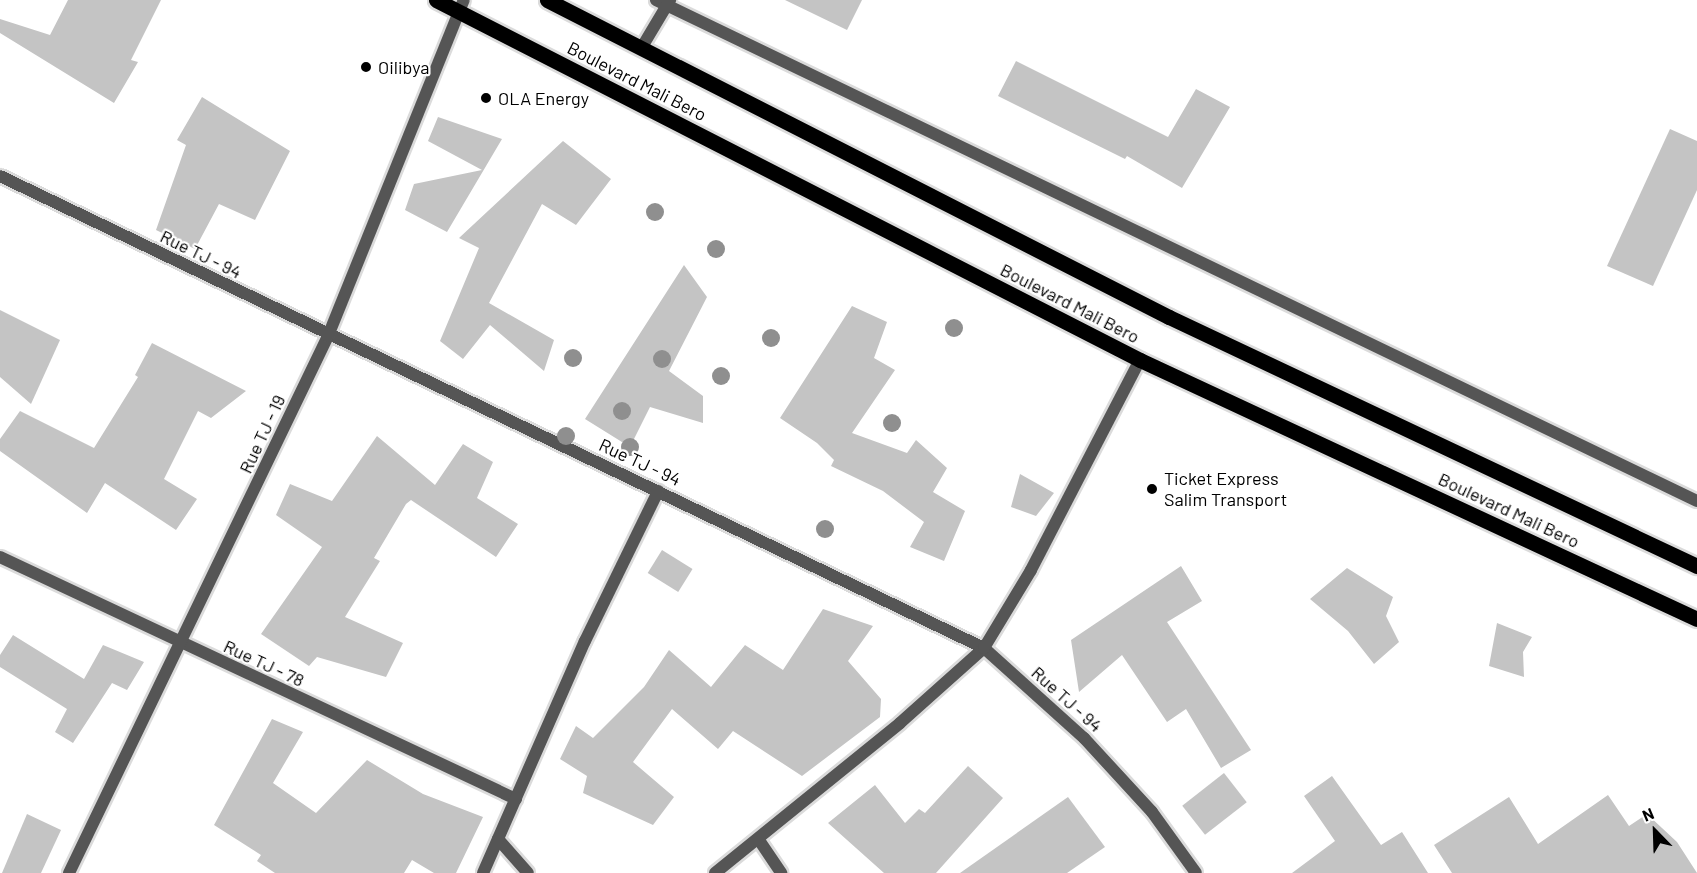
<!DOCTYPE html>
<html>
<head>
<meta charset="utf-8">
<style>
	body { margin:0 }
	#map { position:relative; width:1697px; height:873px; overflow:hidden; background:#fff; font-family:Barlow,sans-serif }
	div>[style] { position:absolute }
	[style*='--x'] { left:calc(var(--x)*1px); top:calc(var(--y)*1px); width:calc(var(--w)*1px); rotate:calc(var(--a)*1deg) }
	.building>* { inset:0; background:#c4c4c4; transform-origin:0 0 }
	.roads { filter:drop-shadow(2px 0 #dbdbdb) drop-shadow(-2px 0 #dbdbdb) drop-shadow(0 2px #dbdbdb) drop-shadow(0 -2px #dbdbdb) }
	.street>* { height:12px; margin:-6px; padding:0 6px; transform-origin:6px; border-radius:6px; background:#555 }
	.primary>* { height:15px; margin:-7.5px; padding:0 7.5px; transform-origin:7.5px; border-radius:7.5px; background:#000 }
	.trees>* { width:18px; height:18px; margin:-9px; border-radius:50%; background:#8f8f8f }
	.dots>* { width:16px; height:16px; translate:-50% -50%; box-sizing:border-box; border:3px solid #fff; border-radius:50% }
	span { translate:-50% -50%; white-space:nowrap; text-align:center; line-height:1.15; -webkit-text-stroke:4.5px #fff; paint-order:stroke }
	.poi-label { font-size:18px; color:#000 }
	.left { translate:0 -50%; text-align:left }
	.street-label { font-size:18px; color:#000 }
	.north { position:absolute; left:1625px; top:801px; width:60px; height:60px; -webkit-text-stroke:4px #fff; paint-order:stroke; rotate:337deg; font-size:16px; font-weight:700; line-height:24px; text-align:center; color:#000 }
	.north::after { content:''; display:block; margin:auto; width:21px; height:27px; background:#000; clip-path:polygon(50% 0,100% 100%,50% 72%,0 100%) }
</style>
</head>
<body>
<div id="map">
	<div class="building">
		<i style="clip-path:polygon(68px 0,161px 0,131px 60px,138px 62px,114px 103px,0 33px,0 19px,50px 35px)"></i>
		<i style="clip-path:polygon(785px 0,862px 0,847px 30px)"></i>
		<i style="clip-path:polygon(1016px 61px,1168px 137px,1196px 89px,1230px 107px,1182px 188px,1127px 156px,1125px 159px,998px 96px)"></i>
		<i style="clip-path:polygon(202px 97px,290px 151px,255px 220px,219px 204px,195px 249px,156px 230px,186px 145px,177px 140px)"></i>
		<i style="clip-path:polygon(438px 117px,502px 139px,447px 232px,405px 210px,414px 184px,482px 170px,428px 141px)"></i>
		<i style="clip-path:polygon(1670px 129px,1697px 141px,1697px 190px,1653px 286px,1607px 266px)"></i>
		<i style="clip-path:polygon(563px 141px,611px 179px,576px 225px,542px 204px,489px 303px,554px 340px,544px 371px,490px 325px,463px 359px,440px 341px,479px 248px,459px 238px)"></i>
		<i style="clip-path:polygon(684px 265px,707px 297px,669px 371px,703px 396px,703px 423px,650px 407px,630px 447px,585px 419px)"></i>
		<i style="clip-path:polygon(852px 306px,887px 322px,874px 358px,895px 370px,852px 433px,907px 453px,916px 440px,947px 468px,933px 492px,965px 511px,944px 561px,910px 547px,924px 522px,883px 491px,831px 466px,834px 460px,817px 443px,780px 418px)"></i>
		<i style="clip-path:polygon(0 310px,60px 340px,31px 404px,0 377px)"></i>
		<i style="clip-path:polygon(152px 343px,246px 391px,211px 418px,198px 411px,164px 479px,197px 499px,176px 530px,105px 483px,87px 513px,0 451px,0 439px,20px 411px,94px 448px,138px 377px,135px 375px)"></i>
		<i style="clip-path:polygon(377px 436px,435px 485px,463px 444px,493px 462px,477px 498px,518px 524px,496px 557px,411px 500px,406px 504px,374px 558px,380px 561px,345px 617px,403px 643px,386px 677px,317px 657px,309px 666px,261px 634px,322px 547px,276px 515px,290px 484px,332px 501px)"></i>
		<i style="clip-path:polygon(1020px 474px,1054px 493px,1036px 516px,1011px 507px)"></i>
		<i style="left:662px;top:550px;width:36px;height:27px;rotate:32deg"></i>
		<i style="clip-path:polygon(1181px 566px,1202px 601px,1167px 622px,1251px 750px,1221px 768px,1186px 709px,1167px 722px,1122px 655px,1079px 692px,1071px 640px)"></i>
		<i style="clip-path:polygon(1347px 568px,1393px 597px,1386px 616px,1399px 642px,1374px 664px,1348px 631px,1310px 599px)"></i>
		<i style="clip-path:polygon(823px 609px,873px 626px,848px 661px,881px 699px,880px 717px,802px 776px,733px 731px,718px 749px,672px 709px,633px 762px,674px 797px,653px 825px,583px 793px,587px 776px,560px 759px,576px 726px,593px 738px,644px 687px,669px 650px,711px 687px,745px 645px,783px 670px)"></i>
		<i style="clip-path:polygon(1497px 623px,1532px 637px,1523px 652px,1524px 677px,1489px 666px)"></i>
		<i style="clip-path:polygon(13px 635px,84px 679px,103px 645px,144px 662px,127px 690px,112px 683px,73px 743px,55px 732px,67px 709px,0 667px,0 655px)"></i>
		<i style="clip-path:polygon(272px 719px,303px 732px,273px 783px,316px 813px,367px 760px,423px 794px,483px 817px,456px 873px,434px 873px,412px 860px,404px 873px,275px 873px,257px 861px,261px 855px,214px 825px)"></i>
		<i style="clip-path:polygon(968px 766px,1003px 798px,936px 873px,884px 873px,828px 823px,875px 785px,905px 823px,919px 809px,925px 813px)"></i>
		<i style="left:1224px;top:773px;width:37px;height:53px;rotate:52deg"></i>
		<i style="clip-path:polygon(1332px 776px,1381px 845px,1402px 832px,1428px 873px,1292px 873px,1335px 841px,1304px 796px)"></i>
		<i style="clip-path:polygon(1608px 795px,1629px 826px,1647px 814px,1677px 842px,1697px 873px,1452px 873px,1434px 845px,1509px 797px,1538px 844px)"></i>
		<i style="clip-path:polygon(1068px 797px,1105px 847px,1067px 873px,960px 873px)"></i>
		<i style="clip-path:polygon(27px 814px,61px 830px,41px 873px,2px 873px)"></i>
	</div>
	<div class="roads">
		<div class="street">
			<i style="--x:656;--y:0;--w:1155;--a:25.7"></i>
			<i style="--x:642;--y:47;--w:55;--a:-59.2"></i>
			<i style="--x:0;--y:176;--w:1091;--a:25.63"></i>
			<i style="--x:984;--y:648;--w:135;--a:42"></i>
			<i style="--x:1084;--y:738;--w:100;--a:47.4"></i>
			<i style="--x:1152;--y:812;--w:75;--a:54.2"></i>
			<i style="--x:0;--y:557;--w:570;--a:25.13"></i>
			<i style="--x:498;--y:839;--w:45;--a:48.6"></i>
			<i style="--x:759;--y:840;--w:40;--a:56"></i>
			<i style="--x:69;--y:873;--w:596;--a:-64.25"></i>
			<i style="--x:328;--y:336;--w:362;--a:-68"></i>
			<i style="--x:483;--y:873;--w:253;--a:-66.3"></i>
			<i style="--x:585;--y:641;--w:167;--a:-64"></i>
			<i style="--x:715;--y:873;--w:238;--a:-39"></i>
			<i style="--x:900;--y:723;--w:113;--a:-41.8"></i>
			<i style="--x:984;--y:648;--w:91;--a:-58.9"></i>
			<i style="--x:1031;--y:570;--w:237;--a:-62.6"></i>
		</div>
		<div class="primary">
			<i style="--x:436;--y:0;--w:791;--a:27.08"></i>
			<i style="--x:1140;--y:360;--w:614;--a:24.94"></i>
			<i style="--x:547;--y:0;--w:698;--a:27.01"></i>
			<i style="--x:1169;--y:317;--w:584;--a:25.25"></i>
		</div>
	</div>
	<div class="trees">
		<i style="left:655px;top:212px"></i>
		<i style="left:716px;top:249px"></i>
		<i style="left:954px;top:328px"></i>
		<i style="left:771px;top:338px"></i>
		<i style="left:573px;top:358px"></i>
		<i style="left:662px;top:359px"></i>
		<i style="left:721px;top:376px"></i>
		<i style="left:622px;top:411px"></i>
		<i style="left:892px;top:423px"></i>
		<i style="left:566px;top:436px"></i>
		<i style="left:630px;top:447px"></i>
		<i style="left:825px;top:529px"></i>
	</div>
	<div class="dots">
		<i style="left:366px;top:67px;background:#000"></i>
		<i style="left:486px;top:98px;background:#000"></i>
		<i style="left:1152px;top:489px;background:#000"></i>
	</div>
	<div class="poi-label">
		<span class="left" style="left:378px;top:67px">Oilibya</span>
		<span class="left" style="left:498px;top:98px">OLA Energy</span>
		<span class="left" style="left:1164px;top:489px">Ticket Express<br>Salim Transport</span>
	</div>
	<div class="street-label">
		<span style="left:637px;top:81px;rotate:27deg">Boulevard Mali Bero</span>
		<span style="left:201px;top:254px;rotate:26deg">Rue TJ - 94</span>
		<span style="left:1070px;top:303px;rotate:27deg">Boulevard Mali Bero</span>
		<span style="left:262px;top:434px;rotate:-65deg">Rue TJ - 19</span>
		<span style="left:640px;top:462px;rotate:25deg">Rue TJ - 94</span>
		<span style="left:1509px;top:510px;rotate:25deg">Boulevard Mali Bero</span>
		<span style="left:264px;top:663px;rotate:25deg">Rue TJ - 78</span>
		<span style="left:1067px;top:699px;rotate:42deg">Rue TJ - 94</span>
	</div>
	<div class="north">N</div>
</div>
</body>
</html>
